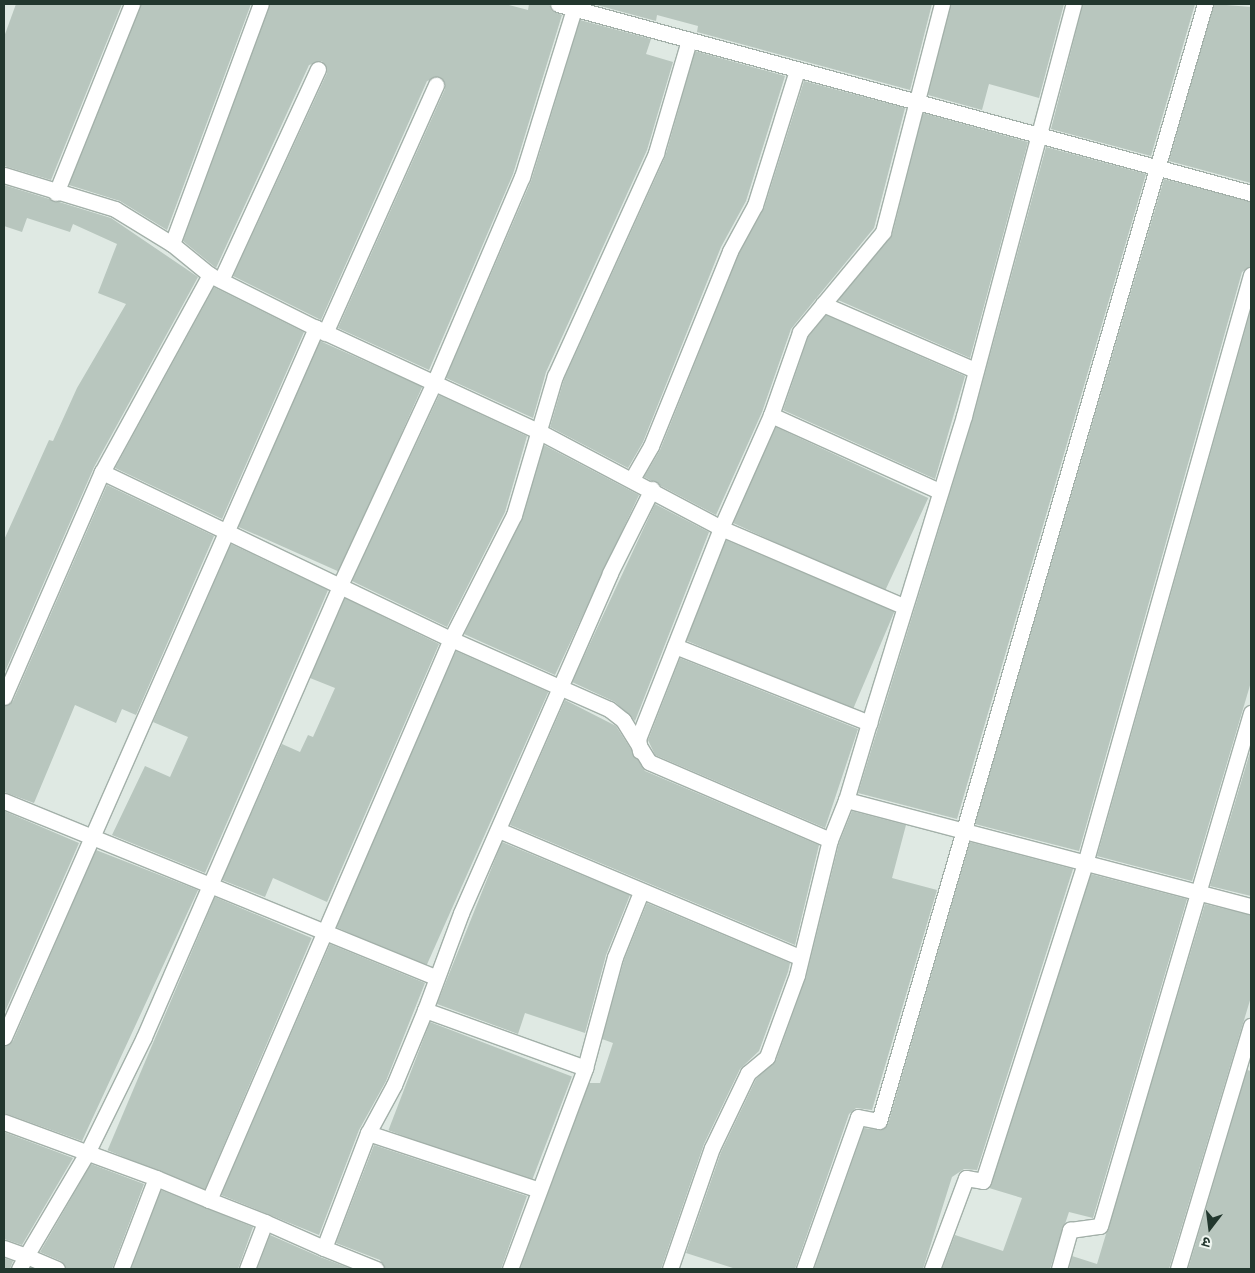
<!DOCTYPE html>
<html>
<head>
<meta charset="utf-8">
<style>
	body { margin:0 }
	#map { position:relative; width:1255px; height:1273px; overflow:hidden; background:#dfe9e3; font-family:"PT Sans Narrow","Noto Sans Devanagari",sans-serif }
	div>[style] { position:absolute }
	[style*='--x'] { left:calc(var(--x)*1px); top:calc(var(--y)*1px); width:calc(var(--w)*1px); rotate:calc(var(--a)*1deg) }
	.building>* { inset:0; background:#b8c6be; transform-origin:0 0 }
	.roads { filter:drop-shadow(1px 0 #a3b0a9) drop-shadow(-1px 0 #a3b0a9) drop-shadow(0 1px #a3b0a9) drop-shadow(0 -1px #a3b0a9) }
	.minor>* { height:15px; margin:-7.5px; padding:0 7.5px; transform-origin:7.5px; border-radius:7.5px; background:#fff }
	.tertiary>* { height:15px; margin:-7.5px; padding:0 7.5px; transform-origin:7.5px; border-radius:7.5px; background:#fff }
	span { translate:-50% -50%; white-space:nowrap; text-align:center; line-height:1.15; -webkit-text-stroke:4px #eff6f1; paint-order:stroke }
	.frame { position:absolute; inset:0; border:5px solid #22372e; pointer-events:none }
	.north { position:absolute; left:1185px; top:1203px; width:50px; height:50px; -webkit-text-stroke:4px #eff6f1; paint-order:stroke; rotate:195deg; font-size:14px; font-weight:700; line-height:20px; text-align:center; color:#22372e }
	.north::after { content:''; display:block; margin:auto; width:18px; height:22px; background:#22372e; clip-path:polygon(50% 0,100% 100%,50% 72%,0 100%) }
</style>
</head>
<body>
<div id="map">
	<div class="building">
		<i style="clip-path:polygon(16px 4px,122px 4px,51px 180px,4px 166px,4px 37px)"></i>
		<i style="clip-path:polygon(141px 4px,251px 4px,167px 230px,120px 201px,69px 185px)"></i>
		<i style="clip-path:polygon(270px 4px,505px 4px,528px 10px,529px 4px,549px 4px,552px 11px,562px 15px,513px 174px,429px 370px,338px 328px,445px 89px,440px 77px,427px 81px,321px 320px,233px 276px,327px 73px,322px 61px,309px 65px,216px 268px,183px 241px)"></i>
		<i style="clip-path:polygon(593px 4px,932px 4px,910px 90px,697px 32px,698px 26px,657px 15px,656px 21px)"></i>
		<i style="clip-path:polygon(951px 4px,1064px 4px,1039px 98px,989px 84px,982px 110px,928px 95px)"></i>
		<i style="clip-path:polygon(1083px 4px,1195px 4px,1151px 156px,1051px 129px)"></i>
		<i style="clip-path:polygon(1214px 4px,1251px 7px,1251px 183px,1169px 161px)"></i>
		<i style="clip-path:polygon(580px 20px,651px 39px,646px 54px,673px 62px,647px 150px,546px 372px,533px 418px,446px 378px,531px 181px)"></i>
		<i style="clip-path:polygon(695px 51px,785px 76px,746px 201px,721px 247px,643px 442px,628px 468px,550px 427px,564px 379px,665px 157px)"></i>
		<i style="clip-path:polygon(804px 81px,905px 108px,874px 228px,791px 329px,762px 412px,716px 515px,644px 477px,660px 450px,738px 255px,764px 208px)"></i>
		<i style="clip-path:polygon(923px 113px,1028px 142px,970px 358px,838px 300px,892px 235px)"></i>
		<i style="clip-path:polygon(1046px 147px,1146px 174px,957px 819px,858px 793px,973px 418px)"></i>
		<i style="clip-path:polygon(1164px 179px,1251px 202px,1251px 266px,1242px 272px,1079px 851px,975px 824px)"></i>
		<i style="clip-path:polygon(4px 185px,111px 218px,198px 277px,94px 467px,4px 674px,4px 540px,49px 440px,53px 441px,77px 388px,126px 304px,98px 293px,117px 244px,73px 224px,70px 232px,27px 218px,22px 232px,4px 226px)"></i>
		<i style="clip-path:polygon(214px 287px,304px 332px,222px 519px,115px 468px)"></i>
		<i style="clip-path:polygon(1251px 309px,1251px 682px,1192px 881px,1097px 856px)"></i>
		<i style="clip-path:polygon(826px 315px,965px 376px,935px 479px,783px 410px,808px 337px)"></i>
		<i style="left:320px;top:341px;width:112px;height:203px;rotate:24deg"></i>
		<i style="clip-path:polygon(439px 395px,527px 436px,505px 512px,447px 627px,352px 581px)"></i>
		<i style="left:776px;top:427px;width:168px;height:105px;rotate:25deg"></i>
		<i style="clip-path:polygon(544px 445px,639px 495px,555px 675px,464px 634px,522px 519px)"></i>
		<i style="clip-path:polygon(107px 485px,214px 536px,136px 715px,122px 709px,116px 723px,75px 705px,34px 803px,4px 792px,4px 706px,13px 701px)"></i>
		<i style="clip-path:polygon(655px 504px,709px 532px,635px 721px,615px 702px,572px 682px)"></i>
		<i style="left:726px;top:540px;width:183px;height:108px;rotate:23deg"></i>
		<i style="clip-path:polygon(231px 544px,328px 590px,205px 873px,112px 835px,145px 766px,170px 777px,188px 737px,153px 722px)"></i>
		<i style="clip-path:polygon(345px 598px,439px 644px,327px 902px,273px 878px,265px 897px,222px 880px,282px 744px,300px 752px,308px 735px,313px 737px,335px 688px,310px 678px)"></i>
		<i style="left:456px;top:651px;width:101px;height:301px;rotate:24deg"></i>
		<i style="clip-path:polygon(680px 658px,858px 729px,825px 828px,655px 755px,648px 740px)"></i>
		<i style="clip-path:polygon(565px 700px,616px 726px,645px 771px,819px 845px,795px 945px,510px 825px)"></i>
		<i style="clip-path:polygon(1251px 749px,1251px 896px,1210px 886px)"></i>
		<i style="clip-path:polygon(4px 811px,79px 843px,4px 1014px)"></i>
		<i style="clip-path:polygon(852px 811px,906px 825px,892px 878px,937px 890px,872px 1110px,856px 1108px,849px 1114px,795px 1269px,736px 1269px,686px 1253px,721px 1152px,756px 1079px,776px 1060px,806px 977px,839px 843px)"></i>
		<i style="clip-path:polygon(502px 842px,630px 895px,606px 955px,585px 1033px,525px 1013px,518px 1034px,437px 1004px)"></i>
		<i style="clip-path:polygon(970px 842px,1073px 869px,977px 1170px,964px 1169px,952px 1177px,923px 1269px,814px 1269px,864px 1128px,881px 1130px,888px 1124px)"></i>
		<i style="clip-path:polygon(96px 850px,198px 890px,82px 1141px,4px 1113px,4px 1046px,13px 1041px)"></i>
		<i style="clip-path:polygon(1091px 874px,1187px 899px,1093px 1218px,1069px 1212px,1050px 1269px,942px 1269px,955px 1235px,1003px 1251px,1022px 1198px,989px 1188px)"></i>
		<i style="left:215px;top:897px;width:105px;height:275px;rotate:23deg"></i>
		<i style="clip-path:polygon(647px 903px,790px 963px,788px 972px,759px 1051px,740px 1069px,704px 1144px,661px 1269px,520px 1269px,589px 1083px,600px 1083px,613px 1043px,602px 1039px,624px 960px)"></i>
		<i style="clip-path:polygon(1205px 904px,1251px 915px,1251px 997px,1169px 1269px,1069px 1269px,1072px 1256px,1097px 1264px)"></i>
		<i style="clip-path:polygon(330px 944px,425px 983px,386px 1081px,359px 1130px,319px 1235px,221px 1195px)"></i>
		<i style="left:430px;top:1022px;width:152px;height:116px;rotate:21deg"></i>
		<i style="clip-path:polygon(1247px 1070px,1251px 1071px,1251px 1269px,1188px 1269px)"></i>
		<i style="clip-path:polygon(4px 1132px,73px 1158px,22px 1245px,4px 1239px)"></i>
		<i style="clip-path:polygon(374px 1145px,527px 1196px,501px 1269px,385px 1269px,380px 1260px,336px 1243px)"></i>
		<i style="clip-path:polygon(91px 1164px,144px 1184px,112px 1269px,66px 1269px,61px 1261px,40px 1252px)"></i>
		<i style="clip-path:polygon(161px 1190px,253px 1227px,238px 1269px,131px 1269px)"></i>
		<i style="clip-path:polygon(270px 1235px,320px 1257px,352px 1269px,257px 1269px)"></i>
		<i style="clip-path:polygon(4px 1258px,13px 1261px,10px 1269px,4px 1269px)"></i>
	</div>
	<div class="roads">
		<div class="minor">
			<i style="--x:4;--y:175;--w:116;--a:17"></i>
			<i style="--x:115;--y:209;--w:67;--a:31.6"></i>
			<i style="--x:172;--y:244;--w:49;--a:39.2"></i>
			<i style="--x:210;--y:275;--w:119;--a:26.6"></i>
			<i style="--x:316;--y:328;--w:245;--a:24.9"></i>
			<i style="--x:538;--y:431;--w:207;--a:27.9"></i>
			<i style="--x:721;--y:528;--w:198;--a:23.2"></i>
			<i style="--x:56;--y:193;--w:204;--a:-68.1"></i>
			<i style="--x:172;--y:244;--w:256;--a:-69.7"></i>
			<i style="--x:221;--y:280;--w:232;--a:-65.3"></i>
			<i style="--x:823;--y:304;--w:166;--a:23.5"></i>
			<i style="--x:325;--y:333;--w:272;--a:-65.9"></i>
			<i style="--x:771;--y:415;--w:184;--a:24.3"></i>
			<i style="--x:102;--y:472;--w:225;--a:-61.3"></i>
			<i style="--x:632;--y:479;--w:38;--a:-60"></i>
			<i style="--x:651;--y:446;--w:210;--a:-67.9"></i>
			<i style="--x:730;--y:251;--w:52;--a:-61.5"></i>
			<i style="--x:755;--y:205;--w:141;--a:-72.7"></i>
			<i style="--x:675;--y:646;--w:209;--a:21.6"></i>
			<i style="--x:869;--y:723;--w:80;--a:106.6"></i>
			<i style="--x:4;--y:697;--w:245;--a:-66.5"></i>
			<i style="--x:102;--y:472;--w:387;--a:25.6"></i>
			<i style="--x:451;--y:639;--w:173;--a:23.9"></i>
			<i style="--x:609;--y:709;--w:18;--a:38"></i>
			<i style="--x:623;--y:720;--w:49;--a:58.2"></i>
			<i style="--x:649;--y:762;--w:197;--a:23.3"></i>
			<i style="--x:869;--y:723;--w:321;--a:-72.8"></i>
			<i style="--x:964;--y:416;--w:426;--a:-75.1"></i>
			<i style="--x:640;--y:751;--w:12;--a:-99"></i>
			<i style="--x:638;--y:739;--w:227;--a:-68.5"></i>
			<i style="--x:721;--y:528;--w:124;--a:-66.1"></i>
			<i style="--x:771;--y:415;--w:88;--a:-70.7"></i>
			<i style="--x:800;--y:332;--w:130;--a:-50.3"></i>
			<i style="--x:883;--y:232;--w:236;--a:-75.5"></i>
			<i style="--x:4;--y:801;--w:466;--a:22.2"></i>
			<i style="--x:501;--y:831;--w:324;--a:22.9"></i>
			<i style="--x:425;--y:1010;--w:170;--a:19.9"></i>
			<i style="--x:4;--y:1037;--w:775;--a:-66.25"></i>
			<i style="--x:4;--y:1122;--w:162;--a:20.2"></i>
			<i style="--x:368;--y:1133;--w:180;--a:18.4"></i>
			<i style="--x:209;--y:1200;--w:60;--a:21.4"></i>
			<i style="--x:4;--y:1248;--w:23;--a:20"></i>
			<i style="--x:26;--y:1256;--w:15;--a:118"></i>
			<i style="--x:324;--y:1248;--w:56;--a:22"></i>
			<i style="--x:57;--y:1269;--w:34;--a:-157"></i>
			<i style="--x:26;--y:1256;--w:122;--a:-59.4"></i>
			<i style="--x:88;--y:1151;--w:127;--a:-63.8"></i>
			<i style="--x:144;--y:1037;--w:495;--a:-66.5"></i>
			<i style="--x:341;--y:583;--w:221;--a:-65.1"></i>
			<i style="--x:434;--y:383;--w:224;--a:-66.9"></i>
			<i style="--x:522;--y:177;--w:176;--a:-72.8"></i>
			<i style="--x:121;--y:1269;--w:97;--a:-69"></i>
			<i style="--x:156;--y:1178;--w:57;--a:22.5"></i>
			<i style="--x:209;--y:1200;--w:611;--a:-66.67"></i>
			<i style="--x:451;--y:639;--w:139;--a:-63.1"></i>
			<i style="--x:514;--y:515;--w:145;--a:-73.6"></i>
			<i style="--x:555;--y:376;--w:245;--a:-65.6"></i>
			<i style="--x:656;--y:153;--w:118;--a:-73.7"></i>
			<i style="--x:247;--y:1269;--w:50;--a:-69"></i>
			<i style="--x:265;--y:1222;--w:64;--a:23.8"></i>
			<i style="--x:324;--y:1248;--w:123;--a:-69.1"></i>
			<i style="--x:368;--y:1133;--w:55;--a:-61.6"></i>
			<i style="--x:394;--y:1085;--w:81;--a:-67.5"></i>
			<i style="--x:425;--y:1010;--w:103;--a:-69.6"></i>
			<i style="--x:461;--y:913;--w:371;--a:-66.3"></i>
			<i style="--x:610;--y:573;--w:94;--a:-63.4"></i>
			<i style="--x:510;--y:1269;--w:215;--a:-69.5"></i>
			<i style="--x:585;--y:1068;--w:115;--a:-74.9"></i>
			<i style="--x:615;--y:957;--w:70;--a:-68.2"></i>
			<i style="--x:670;--y:1269;--w:128;--a:-70.9"></i>
			<i style="--x:712;--y:1148;--w:83;--a:-64.4"></i>
			<i style="--x:748;--y:1073;--w:25;--a:-40"></i>
			<i style="--x:767;--y:1057;--w:87;--a:-69.9"></i>
			<i style="--x:797;--y:975;--w:139;--a:-76.3"></i>
			<i style="--x:830;--y:840;--w:43;--a:-68.2"></i>
			<i style="--x:846;--y:800;--w:419;--a:14.7"></i>
			<i style="--x:804;--y:1269;--w:161;--a:-70.4"></i>
			<i style="--x:858;--y:1117;--w:21;--a:11"></i>
			<i style="--x:879;--y:1121;--w:1164;--a:-73.73"></i>
			<i style="--x:932;--y:1269;--w:97;--a:-69.5"></i>
			<i style="--x:966;--y:1178;--w:17;--a:10"></i>
			<i style="--x:983;--y:1181;--w:337;--a:-72.2"></i>
			<i style="--x:1086;--y:860;--w:608;--a:-74.25"></i>
			<i style="--x:1059;--y:1269;--w:41;--a:-74.2"></i>
			<i style="--x:1070;--y:1230;--w:30;--a:-8"></i>
			<i style="--x:1100;--y:1226;--w:535;--a:-73.6"></i>
			<i style="--x:1178;--y:1269;--w:254;--a:-73.3"></i>
		</div>
		<div class="tertiary">
			<i style="--x:558;--y:4;--w:718;--a:15.26"></i>
		</div>
	</div>
	<div class="frame"></div>
	<div class="north">उ</div>
</div>
</body>
</html>
